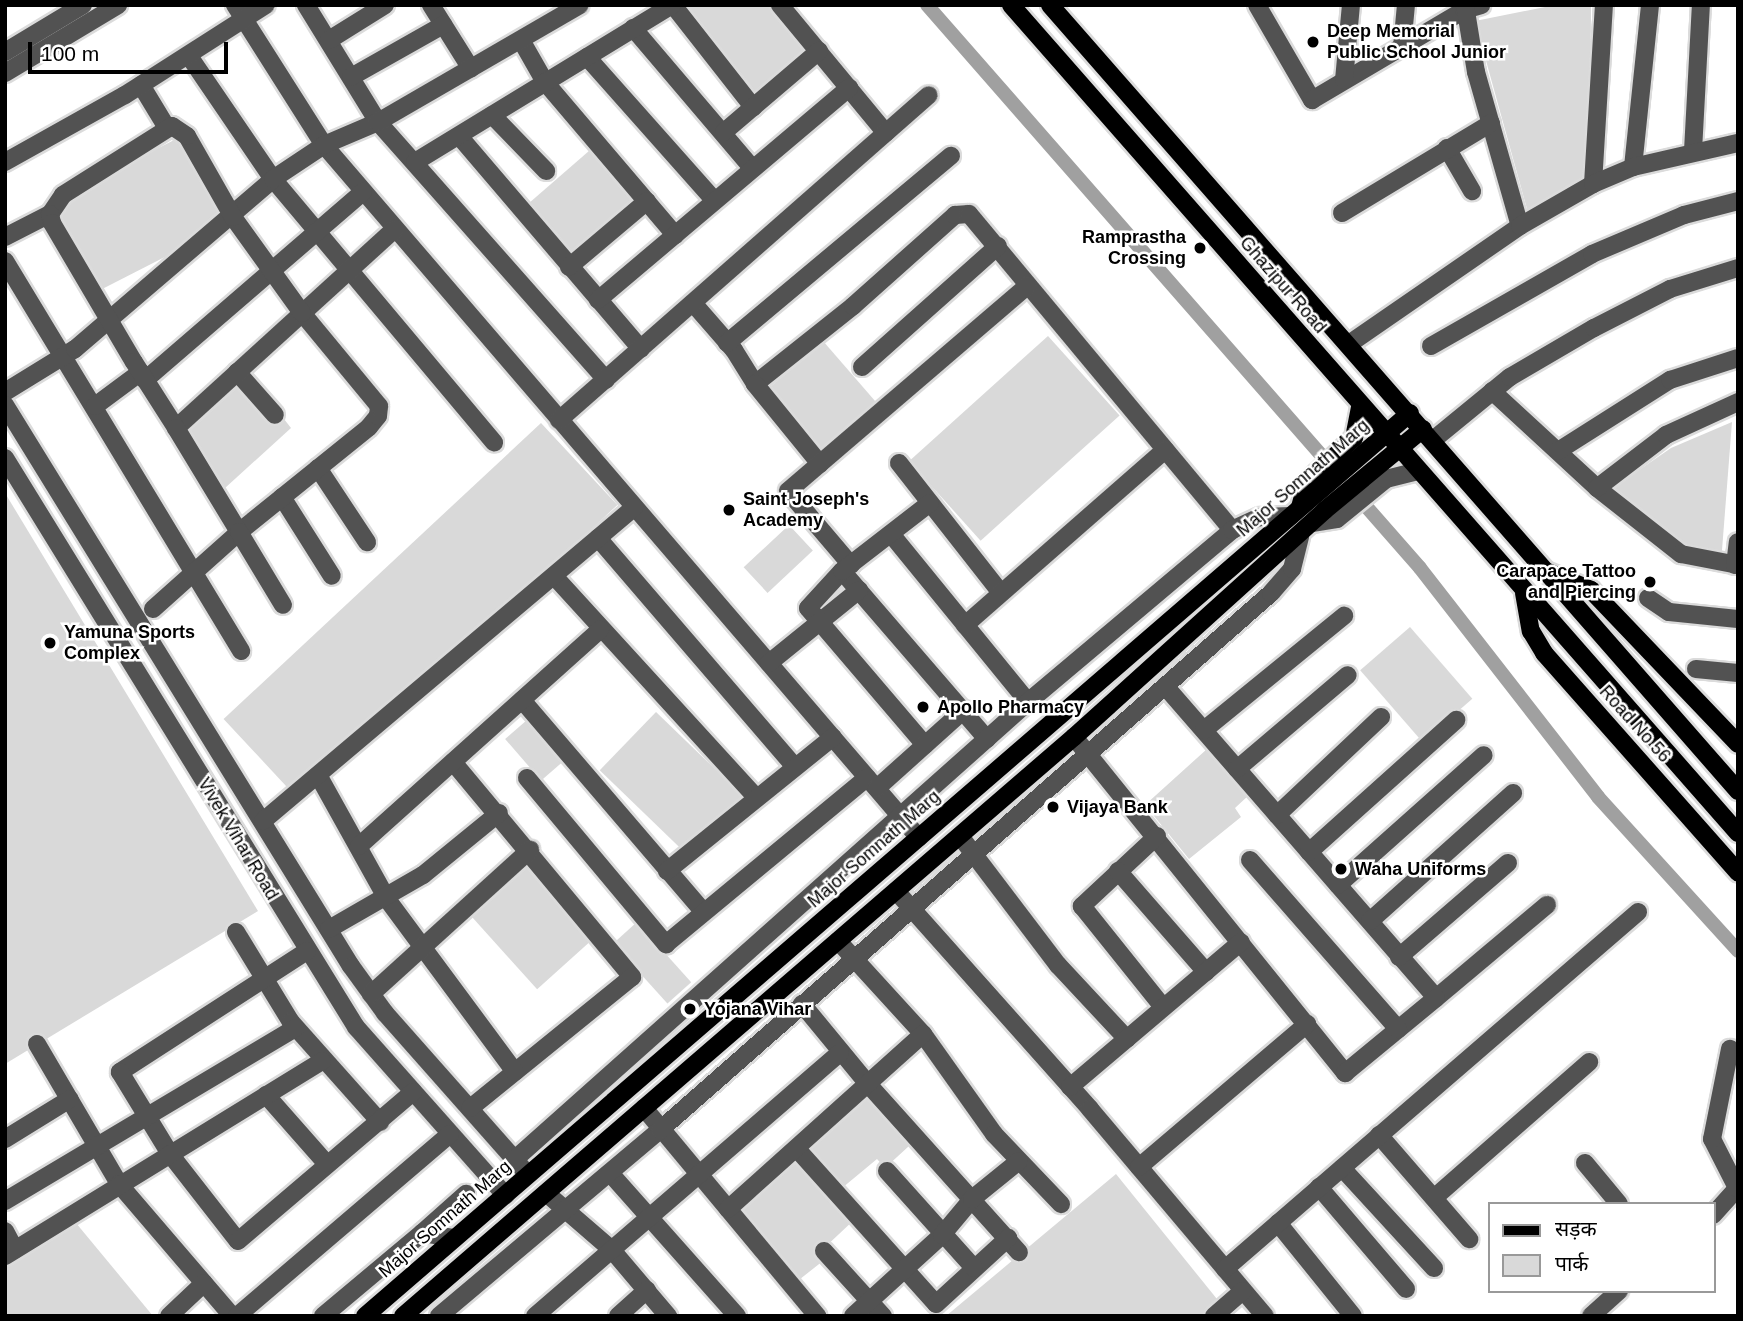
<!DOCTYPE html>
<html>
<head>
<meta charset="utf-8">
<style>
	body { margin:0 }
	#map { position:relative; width:1743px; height:1321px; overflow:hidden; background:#fff; font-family:Helvetica,"Noto Sans Devanagari",sans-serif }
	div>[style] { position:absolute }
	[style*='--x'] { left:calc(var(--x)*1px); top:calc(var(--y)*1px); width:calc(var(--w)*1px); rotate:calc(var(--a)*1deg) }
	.green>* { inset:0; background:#d9d9d9; transform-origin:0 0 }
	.canal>* { height:14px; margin:-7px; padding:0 7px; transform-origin:7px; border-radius:7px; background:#a0a0a0 }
	.roads { filter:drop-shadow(2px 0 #dbdbdb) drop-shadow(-2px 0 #dbdbdb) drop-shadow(0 2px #dbdbdb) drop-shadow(0 -2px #dbdbdb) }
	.minor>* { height:18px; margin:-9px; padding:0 9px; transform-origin:9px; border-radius:9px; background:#525252 }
	.major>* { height:18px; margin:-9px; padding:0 9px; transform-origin:9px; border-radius:9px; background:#000 }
	.dots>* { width:19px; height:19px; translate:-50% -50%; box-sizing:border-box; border:4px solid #fff; border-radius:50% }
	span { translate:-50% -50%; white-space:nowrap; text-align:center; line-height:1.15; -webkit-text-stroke:5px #fff; paint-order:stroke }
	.poi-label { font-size:18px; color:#000; font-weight:700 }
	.left { translate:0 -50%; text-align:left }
	.right { translate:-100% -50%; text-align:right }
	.street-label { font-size:18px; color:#000 }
	.frame { position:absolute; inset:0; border:7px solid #000; pointer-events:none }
	.legend { position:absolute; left:1488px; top:1202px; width:228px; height:91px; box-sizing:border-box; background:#fff; border:2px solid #999; margin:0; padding:9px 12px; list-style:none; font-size:21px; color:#000 }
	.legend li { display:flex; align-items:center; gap:14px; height:35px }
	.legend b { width:35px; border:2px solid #999 }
	.scale { position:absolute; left:28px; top:42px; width:200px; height:32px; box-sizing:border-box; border:4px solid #000; border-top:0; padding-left:9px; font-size:21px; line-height:24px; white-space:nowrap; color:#000; -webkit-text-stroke:5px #fff; paint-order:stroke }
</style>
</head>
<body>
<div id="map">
	<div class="green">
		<i style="clip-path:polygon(673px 5px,780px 5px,819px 51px,753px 107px)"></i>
		<i style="clip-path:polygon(1555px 5px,1591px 5px,1590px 182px,1527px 209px,1475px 21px)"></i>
		<i style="left:182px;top:136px;width:100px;height:146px;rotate:63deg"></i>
		<i style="left:597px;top:144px;width:76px;height:101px;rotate:49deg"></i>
		<i style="left:1048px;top:336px;width:107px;height:187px;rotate:48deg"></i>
		<i style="left:823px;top:341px;width:82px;height:72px;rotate:49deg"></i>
		<i style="clip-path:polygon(249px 374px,291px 428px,225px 488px,186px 429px)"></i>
		<i style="clip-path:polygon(1732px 422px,1721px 563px,1684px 559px,1613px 488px,1671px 448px)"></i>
		<i style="left:541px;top:423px;width:112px;height:434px;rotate:47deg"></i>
		<i style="clip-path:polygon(5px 493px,258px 911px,5px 1064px)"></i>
		<i style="left:789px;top:525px;width:35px;height:62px;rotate:47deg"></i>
		<i style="left:1410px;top:627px;width:95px;height:66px;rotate:49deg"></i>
		<i style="left:656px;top:712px;width:122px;height:81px;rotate:44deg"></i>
		<i style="left:527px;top:720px;width:55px;height:29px;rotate:49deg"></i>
		<i style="clip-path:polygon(1207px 749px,1249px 795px,1235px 808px,1241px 817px,1189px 859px,1145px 805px)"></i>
		<i style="left:531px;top:863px;width:98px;height:80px;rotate:48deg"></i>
		<i style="left:637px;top:922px;width:81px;height:32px;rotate:48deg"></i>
		<i style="clip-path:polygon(876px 1083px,921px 1135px,885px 1168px,877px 1159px,836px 1193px,855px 1219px,822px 1250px,828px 1257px,795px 1283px,734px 1208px)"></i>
		<i style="clip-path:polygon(1116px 1174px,1221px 1304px,1207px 1316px,946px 1316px)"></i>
		<i style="clip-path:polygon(76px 1223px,153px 1316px,5px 1316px,5px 1265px)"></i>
	</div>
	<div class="canal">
		<i style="--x:927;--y:5;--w:748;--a:48.79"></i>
		<i style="--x:1420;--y:568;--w:290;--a:52.1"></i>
		<i style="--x:1598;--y:797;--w:208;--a:47.7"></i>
	</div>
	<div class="roads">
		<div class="minor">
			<i style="--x:235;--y:5;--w:166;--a:57.6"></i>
			<i style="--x:324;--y:145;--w:913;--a:49.35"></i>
			<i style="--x:306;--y:5;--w:137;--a:58.4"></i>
			<i style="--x:378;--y:122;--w:344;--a:48.5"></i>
			<i style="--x:431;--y:5;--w:75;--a:58"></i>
			<i style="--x:673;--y:5;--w:130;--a:51.9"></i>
			<i style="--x:780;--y:5;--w:166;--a:50.4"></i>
			<i style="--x:1257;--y:5;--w:110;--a:59.9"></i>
			<i style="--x:1312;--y:100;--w:177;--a:-30.6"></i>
			<i style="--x:1464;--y:10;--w:18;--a:-16"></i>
			<i style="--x:1465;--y:5;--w:68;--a:80.7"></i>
			<i style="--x:1476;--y:72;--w:160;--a:74.1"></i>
			<i style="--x:633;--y:28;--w:184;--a:49.6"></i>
			<i style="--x:329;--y:40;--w:66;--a:-32"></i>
			<i style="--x:521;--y:40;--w:48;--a:60.3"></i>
			<i style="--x:545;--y:82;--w:201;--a:49.6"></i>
			<i style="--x:1402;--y:47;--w:42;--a:-84.6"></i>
			<i style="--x:5;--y:52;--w:91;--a:-31.1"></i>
			<i style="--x:189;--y:56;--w:149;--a:55.7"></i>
			<i style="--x:273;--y:179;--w:344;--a:50"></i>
			<i style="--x:587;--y:57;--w:191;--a:48.4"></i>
			<i style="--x:5;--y:73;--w:132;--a:-31"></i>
			<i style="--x:351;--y:77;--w:106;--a:-29.5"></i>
			<i style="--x:1344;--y:80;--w:75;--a:-84.7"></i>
			<i style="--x:141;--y:85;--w:50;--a:58.8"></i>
			<i style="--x:492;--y:115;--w:78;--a:46"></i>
			<i style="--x:724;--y:132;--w:125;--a:-40.5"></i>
			<i style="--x:459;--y:136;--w:280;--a:49.5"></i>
			<i style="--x:1447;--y:148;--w:50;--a:59.8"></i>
			<i style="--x:1693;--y:151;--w:146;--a:-86.9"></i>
			<i style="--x:5;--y:162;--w:137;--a:-29.2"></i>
			<i style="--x:125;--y:95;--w:167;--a:-32.6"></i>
			<i style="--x:415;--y:162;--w:301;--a:-31.4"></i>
			<i style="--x:1633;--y:167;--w:163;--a:-84"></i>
			<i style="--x:1593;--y:184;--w:179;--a:-86.5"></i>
			<i style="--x:1342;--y:213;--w:174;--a:-31.1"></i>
			<i style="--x:5;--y:237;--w:51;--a:-27.1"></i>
			<i style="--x:5;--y:261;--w:456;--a:58.8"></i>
			<i style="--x:569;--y:267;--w:102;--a:-40.2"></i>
			<i style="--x:598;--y:300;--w:329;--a:-40.2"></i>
			<i style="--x:693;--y:303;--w:62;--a:48.9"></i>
			<i style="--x:734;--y:350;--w:40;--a:58"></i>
			<i style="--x:755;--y:384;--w:125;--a:-38.5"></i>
			<i style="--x:853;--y:306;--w:137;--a:-41.7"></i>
			<i style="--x:955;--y:215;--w:14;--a:-4"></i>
			<i style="--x:969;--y:214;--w:411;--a:50.2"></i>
			<i style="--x:727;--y:343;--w:292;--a:-39.9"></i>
			<i style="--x:1349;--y:344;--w:208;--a:-34.6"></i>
			<i style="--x:1520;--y:226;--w:84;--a:-29.9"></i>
			<i style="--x:1593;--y:184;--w:43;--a:-23"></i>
			<i style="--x:1633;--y:167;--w:108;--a:-12.9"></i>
			<i style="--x:1431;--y:346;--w:185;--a:-29.7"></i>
			<i style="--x:1592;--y:254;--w:100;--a:-23"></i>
			<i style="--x:1684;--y:215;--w:56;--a:-14.5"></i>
			<i style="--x:862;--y:367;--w:182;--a:-41.7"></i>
			<i style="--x:237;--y:372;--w:57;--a:48.5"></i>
			<i style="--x:145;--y:380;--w:288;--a:-40.8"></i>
			<i style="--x:755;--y:384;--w:103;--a:50.9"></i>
			<i style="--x:1492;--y:391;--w:143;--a:42.7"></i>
			<i style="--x:1597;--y:488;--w:107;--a:38.2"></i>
			<i style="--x:1681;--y:554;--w:58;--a:10.9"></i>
			<i style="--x:5;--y:392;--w:82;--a:-31.6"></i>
			<i style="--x:75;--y:349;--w:261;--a:-40.6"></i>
			<i style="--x:273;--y:179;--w:61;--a:-33.7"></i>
			<i style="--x:324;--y:145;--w:59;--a:-23.1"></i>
			<i style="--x:378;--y:122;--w:233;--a:-30.1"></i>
			<i style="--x:5;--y:405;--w:659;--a:58.34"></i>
			<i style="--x:351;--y:966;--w:58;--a:54.1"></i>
			<i style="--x:385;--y:1013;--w:207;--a:48.5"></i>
			<i style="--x:95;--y:406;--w:57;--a:-36.5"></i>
			<i style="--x:559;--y:420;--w:492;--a:-41.3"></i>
			<i style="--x:176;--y:428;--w:296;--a:-42.3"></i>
			<i style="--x:1433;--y:440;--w:99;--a:-39.3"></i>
			<i style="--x:1510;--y:377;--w:97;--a:-30.3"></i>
			<i style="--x:1594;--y:328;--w:85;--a:-27.2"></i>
			<i style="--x:1670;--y:289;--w:71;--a:-17.2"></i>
			<i style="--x:1558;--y:451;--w:133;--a:-32.4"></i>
			<i style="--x:1670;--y:380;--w:71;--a:-17.9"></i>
			<i style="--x:5;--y:458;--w:669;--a:58.33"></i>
			<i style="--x:356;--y:1027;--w:225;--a:48.4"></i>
			<i style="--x:899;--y:463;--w:164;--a:51.9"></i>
			<i style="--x:318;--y:468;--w:89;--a:56.5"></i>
			<i style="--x:1597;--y:488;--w:87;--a:-37.5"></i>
			<i style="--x:1666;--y:435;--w:79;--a:-24.6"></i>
			<i style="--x:282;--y:497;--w:93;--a:57.7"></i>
			<i style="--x:1312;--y:523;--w:25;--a:-9"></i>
			<i style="--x:1337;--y:519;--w:63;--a:-39.2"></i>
			<i style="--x:1386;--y:479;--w:33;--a:-14"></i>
			<i style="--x:891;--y:534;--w:217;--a:50.8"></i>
			<i style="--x:598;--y:538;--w:302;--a:49.3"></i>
			<i style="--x:851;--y:565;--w:97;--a:-130.4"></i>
			<i style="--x:788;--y:491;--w:316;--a:-40.6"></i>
			<i style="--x:1735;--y:565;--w:23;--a:-83"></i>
			<i style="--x:842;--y:571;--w:222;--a:49.2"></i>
			<i style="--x:554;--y:576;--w:299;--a:47.6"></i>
			<i style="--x:1648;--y:598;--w:25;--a:34"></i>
			<i style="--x:1669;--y:612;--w:69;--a:5.8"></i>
			<i style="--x:153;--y:609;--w:115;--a:-41.8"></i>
			<i style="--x:239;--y:532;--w:167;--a:-38.9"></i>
			<i style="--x:369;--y:427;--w:14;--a:-51"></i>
			<i style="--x:378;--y:416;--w:10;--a:-84"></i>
			<i style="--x:379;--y:406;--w:121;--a:-129.6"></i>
			<i style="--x:302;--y:313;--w:118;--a:-125.7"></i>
			<i style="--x:233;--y:217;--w:93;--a:-119.6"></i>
			<i style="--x:187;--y:136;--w:18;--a:-146"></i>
			<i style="--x:172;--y:126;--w:129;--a:147.7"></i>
			<i style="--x:63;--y:195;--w:23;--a:124"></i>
			<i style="--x:50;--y:214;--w:9;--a:77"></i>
			<i style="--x:52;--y:223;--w:161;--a:59.5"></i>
			<i style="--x:134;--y:362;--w:78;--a:57.5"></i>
			<i style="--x:176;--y:428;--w:122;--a:58.8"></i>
			<i style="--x:239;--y:532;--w:85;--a:58.9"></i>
			<i style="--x:965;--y:625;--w:266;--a:-41.2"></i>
			<i style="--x:769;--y:663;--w:116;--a:-39"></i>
			<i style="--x:1696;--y:669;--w:42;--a:5.4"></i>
			<i style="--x:1165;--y:686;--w:413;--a:49"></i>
			<i style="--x:1436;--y:998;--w:145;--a:-40"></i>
			<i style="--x:522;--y:700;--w:279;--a:49.4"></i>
			<i style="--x:1204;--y:730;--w:181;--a:-39.2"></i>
			<i style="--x:1074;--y:737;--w:432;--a:51.1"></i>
			<i style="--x:1345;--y:1073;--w:118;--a:-39.5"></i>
			<i style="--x:925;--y:745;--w:180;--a:-130.5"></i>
			<i style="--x:808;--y:608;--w:50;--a:-47.4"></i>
			<i style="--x:842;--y:571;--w:111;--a:-37.7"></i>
			<i style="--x:453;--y:762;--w:280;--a:50.2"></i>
			<i style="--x:632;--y:977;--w:208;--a:141"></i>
			<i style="--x:1237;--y:769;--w:145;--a:-40.3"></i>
			<i style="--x:318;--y:775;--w:142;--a:60.9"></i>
			<i style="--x:387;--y:899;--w:215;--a:53.5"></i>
			<i style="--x:527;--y:778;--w:217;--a:50.1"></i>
			<i style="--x:666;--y:944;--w:261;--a:-39.6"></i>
			<i style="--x:877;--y:788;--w:117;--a:-41.9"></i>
			<i style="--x:1277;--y:815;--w:143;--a:-43.3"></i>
			<i style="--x:263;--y:821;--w:486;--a:-40.2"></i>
			<i style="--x:960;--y:836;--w:162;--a:52.8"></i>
			<i style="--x:1058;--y:965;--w:101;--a:47"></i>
			<i style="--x:1157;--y:836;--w:103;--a:137"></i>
			<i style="--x:1082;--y:906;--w:129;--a:51.3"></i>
			<i style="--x:359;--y:846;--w:324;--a:-41.9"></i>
			<i style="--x:1309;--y:852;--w:198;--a:-41.9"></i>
			<i style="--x:1250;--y:860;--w:225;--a:48.8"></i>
			<i style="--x:667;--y:871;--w:213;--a:-38.9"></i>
			<i style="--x:1118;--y:871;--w:134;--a:48.9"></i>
			<i style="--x:1338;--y:885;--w:195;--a:-41.7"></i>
			<i style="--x:896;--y:891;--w:292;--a:48.3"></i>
			<i style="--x:1090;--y:1109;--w:271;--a:49.8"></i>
			<i style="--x:1370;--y:921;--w:192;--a:-41.8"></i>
			<i style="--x:329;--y:929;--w:108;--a:-29.9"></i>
			<i style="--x:423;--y:875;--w:98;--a:-39.2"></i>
			<i style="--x:236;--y:932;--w:105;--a:58.6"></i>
			<i style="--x:291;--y:1022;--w:134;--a:48.3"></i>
			<i style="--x:838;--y:941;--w:126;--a:47.6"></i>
			<i style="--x:923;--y:1034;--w:123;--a:54.6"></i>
			<i style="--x:994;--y:1134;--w:97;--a:46.3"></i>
			<i style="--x:307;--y:951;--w:223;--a:147.1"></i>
			<i style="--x:120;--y:1072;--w:96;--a:58.6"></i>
			<i style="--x:170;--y:1154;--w:110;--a:52"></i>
			<i style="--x:238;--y:1241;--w:230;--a:-40.4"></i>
			<i style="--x:1399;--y:957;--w:144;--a:-40.8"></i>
			<i style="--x:371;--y:994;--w:215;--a:-42.2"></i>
			<i style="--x:802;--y:1004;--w:104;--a:50.5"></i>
			<i style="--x:868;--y:1084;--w:226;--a:48.1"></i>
			<i style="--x:37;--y:1044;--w:162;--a:59.6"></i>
			<i style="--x:119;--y:1184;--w:174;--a:49.4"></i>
			<i style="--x:1070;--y:1087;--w:224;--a:-40.3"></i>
			<i style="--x:266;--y:1095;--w:91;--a:48.6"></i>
			<i style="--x:644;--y:1108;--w:271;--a:50.2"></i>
			<i style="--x:1379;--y:1135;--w:138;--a:49.1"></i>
			<i style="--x:5;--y:1139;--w:76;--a:-31.6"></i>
			<i style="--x:797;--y:1149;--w:208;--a:48.1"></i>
			<i style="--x:936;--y:1304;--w:98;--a:-42.5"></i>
			<i style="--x:514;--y:1160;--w:688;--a:-41.7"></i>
			<i style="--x:1028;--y:702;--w:267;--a:-40.1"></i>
			<i style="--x:1232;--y:530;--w:31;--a:-25"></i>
			<i style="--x:1260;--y:517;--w:31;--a:-2"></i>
			<i style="--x:1585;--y:1163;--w:53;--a:50.3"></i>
			<i style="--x:1139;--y:1167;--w:221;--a:-40.4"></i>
			<i style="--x:1342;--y:1168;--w:136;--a:47.4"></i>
			<i style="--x:887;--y:1171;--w:130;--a:48.1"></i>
			<i style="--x:610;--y:1173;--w:191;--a:48.4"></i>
			<i style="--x:1319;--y:1187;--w:134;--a:49.5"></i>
			<i style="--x:546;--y:1193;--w:87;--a:40.8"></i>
			<i style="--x:612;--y:1250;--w:87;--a:49.7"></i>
			<i style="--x:1435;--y:1197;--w:205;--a:-41.2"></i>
			<i style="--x:5;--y:1201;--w:338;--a:-30.8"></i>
			<i style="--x:728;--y:1209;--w:262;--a:-41.9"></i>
			<i style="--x:1713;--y:1215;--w:36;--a:-48"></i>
			<i style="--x:1737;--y:1188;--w:55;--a:-117"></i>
			<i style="--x:1712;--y:1139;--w:92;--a:-78.7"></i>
			<i style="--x:1278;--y:1223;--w:119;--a:51.1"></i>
			<i style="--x:5;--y:1231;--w:21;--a:62"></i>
			<i style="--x:422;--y:1233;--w:59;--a:-41.6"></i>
			<i style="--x:824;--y:1251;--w:88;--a:47.8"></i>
			<i style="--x:5;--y:1256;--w:372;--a:-31.6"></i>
			<i style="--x:1225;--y:1269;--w:546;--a:-40.84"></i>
			<i style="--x:169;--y:1316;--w:48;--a:-43.3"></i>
			<i style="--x:237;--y:1316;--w:280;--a:-40.5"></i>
			<i style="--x:323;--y:1316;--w:129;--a:-40"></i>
			<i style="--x:422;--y:1233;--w:33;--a:9"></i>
			<i style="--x:439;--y:1316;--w:289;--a:-40.1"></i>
			<i style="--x:660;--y:1130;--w:813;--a:-41.31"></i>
			<i style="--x:1271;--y:593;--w:32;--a:-49"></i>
			<i style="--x:1292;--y:569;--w:34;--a:-76"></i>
			<i style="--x:535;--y:1316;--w:403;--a:-40.8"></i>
			<i style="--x:618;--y:1316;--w:39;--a:-42"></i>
			<i style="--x:853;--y:1316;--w:120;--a:-42.3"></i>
			<i style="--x:942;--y:1235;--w:47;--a:-50.2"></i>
			<i style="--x:972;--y:1199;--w:60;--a:-39"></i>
			<i style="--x:1214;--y:1316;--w:38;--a:-41"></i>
			<i style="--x:1591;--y:1316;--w:38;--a:-42"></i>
		</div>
		<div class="major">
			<i style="--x:1011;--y:5;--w:1102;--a:48.72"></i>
			<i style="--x:1050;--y:5;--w:1045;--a:48.8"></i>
			<i style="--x:1300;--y:507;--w:26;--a:-74"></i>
			<i style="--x:1307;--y:482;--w:64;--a:-43.1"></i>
			<i style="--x:1354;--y:438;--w:33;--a:-79"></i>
			<i style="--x:1548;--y:572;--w:47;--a:22.7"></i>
			<i style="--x:1591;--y:590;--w:213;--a:46.3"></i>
			<i style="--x:1524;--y:593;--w:39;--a:80"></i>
			<i style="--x:1531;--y:631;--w:26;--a:59"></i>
			<i style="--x:1544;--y:653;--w:293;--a:48.5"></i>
			<i style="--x:365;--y:1316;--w:1381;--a:-40.83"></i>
			<i style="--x:403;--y:1316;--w:886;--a:-40.79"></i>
			<i style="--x:1074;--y:737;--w:338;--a:-42.1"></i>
			<i style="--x:1325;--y:510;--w:127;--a:-39.6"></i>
		</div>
	</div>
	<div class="dots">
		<i style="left:1313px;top:42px;background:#000"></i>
		<i style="left:1200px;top:248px;background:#000"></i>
		<i style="left:729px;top:510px;background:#000"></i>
		<i style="left:1650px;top:582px;background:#000"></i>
		<i style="left:50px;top:643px;background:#000"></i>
		<i style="left:923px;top:707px;background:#000"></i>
		<i style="left:1053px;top:807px;background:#000"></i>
		<i style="left:1341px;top:869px;background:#000"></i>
		<i style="left:690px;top:1009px;background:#000"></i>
	</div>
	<div class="poi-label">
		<span class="left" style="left:1327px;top:42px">Deep Memorial<br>Public School Junior</span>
		<span class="right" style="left:1186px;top:248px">Ramprastha<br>Crossing</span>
		<span class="left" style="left:743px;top:510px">Saint Joseph's<br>Academy</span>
		<span class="right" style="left:1636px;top:582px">Carapace Tattoo<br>and Piercing</span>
		<span class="left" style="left:64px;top:643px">Yamuna Sports<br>Complex</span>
		<span class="left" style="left:937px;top:707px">Apollo Pharmacy</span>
		<span class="left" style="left:1067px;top:807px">Vijaya Bank</span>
		<span class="left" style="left:1355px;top:869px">Waha Uniforms</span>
		<span class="left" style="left:704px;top:1009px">Yojana Vihar</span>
	</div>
	<div class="street-label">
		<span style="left:1283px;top:285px;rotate:49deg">Ghazipur Road</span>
		<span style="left:1303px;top:478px;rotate:-41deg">Major Somnath Marg</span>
		<span style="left:1635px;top:724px;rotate:48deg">Road No 56</span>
		<span style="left:238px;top:839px;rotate:59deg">Vivek Vihar Road</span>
		<span style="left:874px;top:849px;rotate:-41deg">Major Somnath Marg</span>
		<span style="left:445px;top:1219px;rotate:-41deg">Major Somnath Marg</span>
	</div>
	<div class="frame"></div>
	<ul class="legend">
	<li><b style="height:9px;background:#000"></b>सड़क</li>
	<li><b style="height:19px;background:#d9d9d9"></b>पार्क</li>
	</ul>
	<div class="scale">100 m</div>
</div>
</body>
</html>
